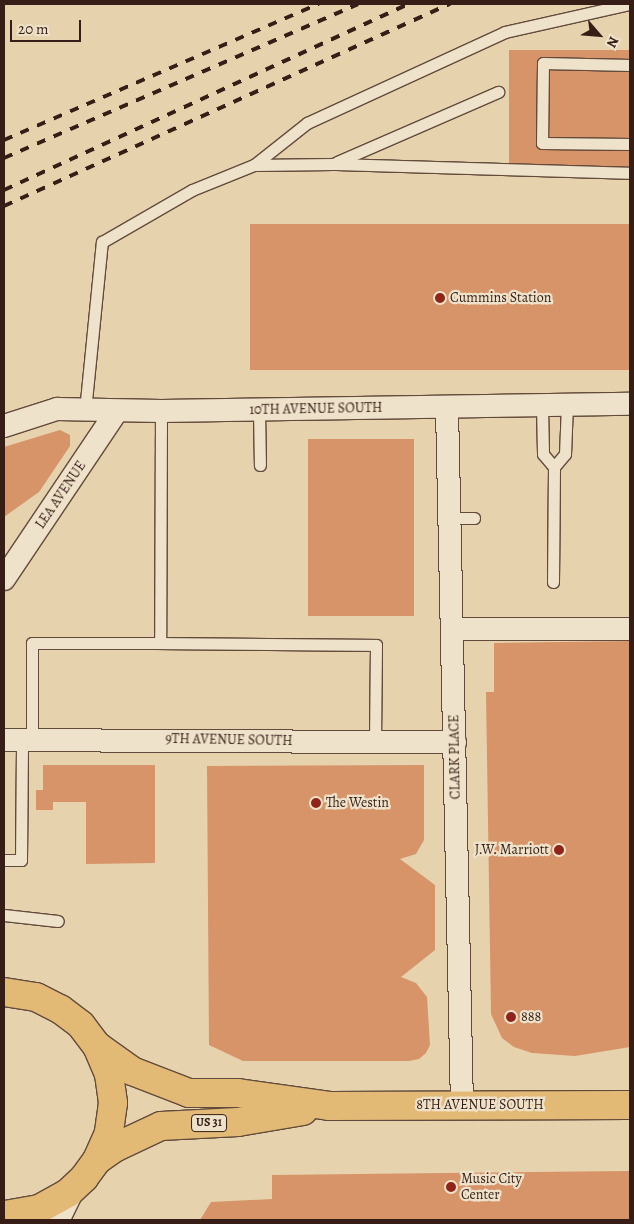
<!DOCTYPE html>
<html>
<head>
<meta charset="utf-8">
<style>
	body { margin:0 }
	#map { position:relative; width:634px; height:1224px; overflow:hidden; background:#e6d2ad; font-family:Alegreya,serif }
	div>[style] { position:absolute }
	[style*='--x'] { left:calc(var(--x)*1px); top:calc(var(--y)*1px); width:calc(var(--w)*1px); rotate:calc(var(--a)*1deg) }
	.building>* { inset:0; background:#d69468; transform-origin:0 0 }
	.roads { filter:drop-shadow(1px 0 #624b3c) drop-shadow(-1px 0 #624b3c) drop-shadow(0 1px #624b3c) drop-shadow(0 -1px #624b3c) }
	.lane>* { height:11px; margin:-5.5px; padding:0 5.5px; transform-origin:5.5px; border-radius:5.5px; background:#efe2ca }
	.street>* { height:22px; margin:-11px; padding:0 11px; transform-origin:11px; border-radius:11px; background:#efe2ca }
	.secondary>* { height:28px; margin:-14px; padding:0 14px; transform-origin:14px; border-radius:14px; background:#efe2ca }
	.primary>* { height:28px; margin:-14px; padding:0 14px; transform-origin:14px; border-radius:14px; background:#e3b976 }
	.rail>* { height:4px; margin-top:-2px; transform-origin:0; background:repeating-linear-gradient(90deg,#361e16 0 9px,transparent 0 18px) }
	.dots>* { width:14px; height:14px; translate:-50% -50%; box-sizing:border-box; border:2px solid #efe2ca; border-radius:50% }
	span { translate:-50% -50%; white-space:nowrap; text-align:center; line-height:1.15; -webkit-text-stroke:4.5px #efe2ca; paint-order:stroke }
	.shield-label span { padding:1px 4px; background:#efe2ca; border:1px solid; border-radius:4px; -webkit-text-stroke-width:0 }
	.shield-label { font-size:12px; color:#361e16; font-weight:700 }
	.poi-label { font-size:14px; color:#361e16 }
	.left { translate:0 -50%; text-align:left }
	.right { translate:-100% -50%; text-align:right }
	.street-label { font-size:14px; color:#361e16 }
	.frame { position:absolute; inset:0; border:5px solid #361e16; pointer-events:none }
	.north { position:absolute; left:574px; top:10px; width:50px; height:50px; -webkit-text-stroke:4px #efe2ca; paint-order:stroke; rotate:117deg; font-size:14px; font-weight:700; line-height:20px; text-align:center; color:#361e16 }
	.north::after { content:''; display:block; margin:auto; width:18px; height:22px; background:#361e16; clip-path:polygon(50% 0,100% 100%,50% 72%,0 100%) }
	.scale { position:absolute; left:10px; top:20px; width:71px; height:22px; box-sizing:border-box; border:2px solid #361e16; border-top:0; padding-left:6px; font-size:15px; line-height:18px; white-space:nowrap; color:#361e16; -webkit-text-stroke:4px #efe2ca; paint-order:stroke }
</style>
</head>
<body>
<div id="map">
	<div class="building">
		<i style="left:630px;top:50px;width:117px;height:121px;rotate:90deg"></i>
		<i style="left:630px;top:224px;width:146px;height:380px;rotate:90deg"></i>
		<i style="clip-path:polygon(60px 430px,70px 435px,70px 446px,39px 492px,4px 517px,4px 447px)"></i>
		<i style="left:308px;top:439px;width:106px;height:177px"></i>
		<i style="clip-path:polygon(630px 641px,630px 1047px,575px 1056px,532px 1053px,514px 1047px,502px 1038px,491px 1014px,486px 692px,494px 692px,494px 643px)"></i>
		<i style="clip-path:polygon(43px 765px,155px 765px,155px 863px,86px 864px,86px 802px,53px 802px,53px 810px,36px 810px,36px 790px,43px 790px)"></i>
		<i style="clip-path:polygon(424px 765px,424px 840px,416px 854px,400px 859px,435px 885px,435px 950px,401px 977px,416px 983px,427px 997px,430px 1045px,426px 1053px,419px 1059px,409px 1061px,243px 1061px,209px 1045px,207px 766px)"></i>
		<i style="clip-path:polygon(630px 1171px,630px 1220px,200px 1220px,211px 1202px,272px 1199px,272px 1175px)"></i>
	</div>
	<div class="roads">
		<div class="lane">
			<i style="--x:630;--y:65;--w:87;--a:-178.7"></i>
			<i style="--x:543;--y:63;--w:80;--a:90.7"></i>
			<i style="--x:542;--y:143;--w:88;--a:0.7"></i>
			<i style="--x:337;--y:162;--w:176;--a:-23.5"></i>
			<i style="--x:254;--y:165;--w:68;--a:-38.4"></i>
			<i style="--x:307;--y:123;--w:218;--a:-24.7"></i>
			<i style="--x:505;--y:32;--w:127;--a:-12.7"></i>
			<i style="--x:542;--y:405;--w:49;--a:88.8"></i>
			<i style="--x:543;--y:454;--w:17;--a:50"></i>
			<i style="--x:259;--y:410;--w:55;--a:89"></i>
			<i style="--x:85;--y:411;--w:170;--a:-84.3"></i>
			<i style="--x:102;--y:242;--w:104;--a:-30"></i>
			<i style="--x:192;--y:190;--w:67;--a:-22"></i>
			<i style="--x:254;--y:165;--w:79;--a:-0.7"></i>
			<i style="--x:333;--y:164;--w:297;--a:1.7"></i>
			<i style="--x:161;--y:411;--w:232;--a:90.2"></i>
			<i style="--x:160;--y:643;--w:216;--a:0.5"></i>
			<i style="--x:376;--y:645;--w:96;--a:90.6"></i>
			<i style="--x:449;--y:518;--w:25;--a:0"></i>
			<i style="--x:553;--y:582;--w:115;--a:-89.5"></i>
			<i style="--x:554;--y:467;--w:17;--a:-50"></i>
			<i style="--x:565;--y:454;--w:49;--a:-87.7"></i>
			<i style="--x:32;--y:740;--w:97;--a:-90"></i>
			<i style="--x:32;--y:643;--w:128;--a:0"></i>
			<i style="--x:4;--y:860;--w:17;--a:0"></i>
			<i style="--x:21;--y:860;--w:120;--a:-89.5"></i>
			<i style="--x:4;--y:915;--w:54;--a:6.3"></i>
		</div>
		<div class="street">
			<i style="--x:447;--y:408;--w:697;--a:88.77"></i>
			<i style="--x:4;--y:426;--w:56;--a:-17.8"></i>
			<i style="--x:57;--y:409;--w:104;--a:1.1"></i>
			<i style="--x:161;--y:411;--w:469;--a:-0.9"></i>
			<i style="--x:4;--y:579;--w:202;--a:-56.1"></i>
			<i style="--x:452;--y:629;--w:178;--a:0"></i>
			<i style="--x:4;--y:740;--w:451;--a:0.3"></i>
		</div>
		<div class="secondary">
			<i style="--x:55;--y:1220;--w:30;--a:-64"></i>
		</div>
		<div class="primary">
			<i style="--x:4;--y:992;--w:32;--a:9"></i>
			<i style="--x:36;--y:997;--w:27;--a:27"></i>
			<i style="--x:60;--y:1009;--w:26;--a:37"></i>
			<i style="--x:81;--y:1025;--w:26;--a:53"></i>
			<i style="--x:97;--y:1046;--w:30;--a:67"></i>
			<i style="--x:109;--y:1074;--w:29;--a:82"></i>
			<i style="--x:113;--y:1103;--w:30;--a:98"></i>
			<i style="--x:109;--y:1133;--w:30;--a:114"></i>
			<i style="--x:97;--y:1160;--w:22;--a:126"></i>
			<i style="--x:84;--y:1178;--w:22;--a:137"></i>
			<i style="--x:68;--y:1193;--w:33;--a:151"></i>
			<i style="--x:39;--y:1209;--w:36;--a:170"></i>
			<i style="--x:97;--y:1046;--w:43;--a:35.5"></i>
			<i style="--x:132;--y:1071;--w:61;--a:21.1"></i>
			<i style="--x:189;--y:1093;--w:49;--a:0"></i>
			<i style="--x:238;--y:1093;--w:92;--a:8.1"></i>
			<i style="--x:329;--y:1106;--w:301;--a:-0.2"></i>
			<i style="--x:97;--y:1160;--w:21;--a:-35"></i>
			<i style="--x:114;--y:1148;--w:52;--a:-25.1"></i>
			<i style="--x:161;--y:1126;--w:77;--a:-3"></i>
			<i style="--x:238;--y:1122;--w:66;--a:-9.6"></i>
		</div>
	</div>
	<div class="rail">
		<i style="--x:4;--y:140;--w:343;--a:-23.4"></i>
		<i style="--x:4;--y:158;--w:386;--a:-23.5"></i>
		<i style="--x:4;--y:190;--w:446;--a:-24.7"></i>
		<i style="--x:4;--y:206;--w:490;--a:-24.4"></i>
	</div>
	<div class="dots">
		<i style="left:440px;top:298px;background:#8f2418"></i>
		<i style="left:316px;top:803px;background:#8f2418"></i>
		<i style="left:559px;top:850px;background:#8f2418"></i>
		<i style="left:511px;top:1017px;background:#8f2418"></i>
		<i style="left:451px;top:1187px;background:#8f2418"></i>
	</div>
	<div class="shield-label">
		<span style="left:209px;top:1123px">US 31</span>
	</div>
	<div class="poi-label">
		<span class="left" style="left:450px;top:298px">Cummins Station</span>
		<span class="left" style="left:326px;top:803px">The Westin</span>
		<span class="right" style="left:549px;top:850px">J.W. Marriott</span>
		<span class="left" style="left:521px;top:1017px">888</span>
		<span class="left" style="left:461px;top:1187px">Music City<br>Center</span>
	</div>
	<div class="street-label">
		<span style="left:316px;top:409px;rotate:-1deg">10TH AVENUE SOUTH</span>
		<span style="left:61px;top:495px;rotate:-56deg">LEA AVENUE</span>
		<span style="left:229px;top:740px;rotate:1deg">9TH AVENUE SOUTH</span>
		<span style="left:455px;top:757px;rotate:-91deg">CLARK PLACE</span>
		<span style="left:480px;top:1105px">8TH AVENUE SOUTH</span>
	</div>
	<div class="frame"></div>
	<div class="north">N</div>
	<div class="scale">20 m</div>
</div>
</body>
</html>
